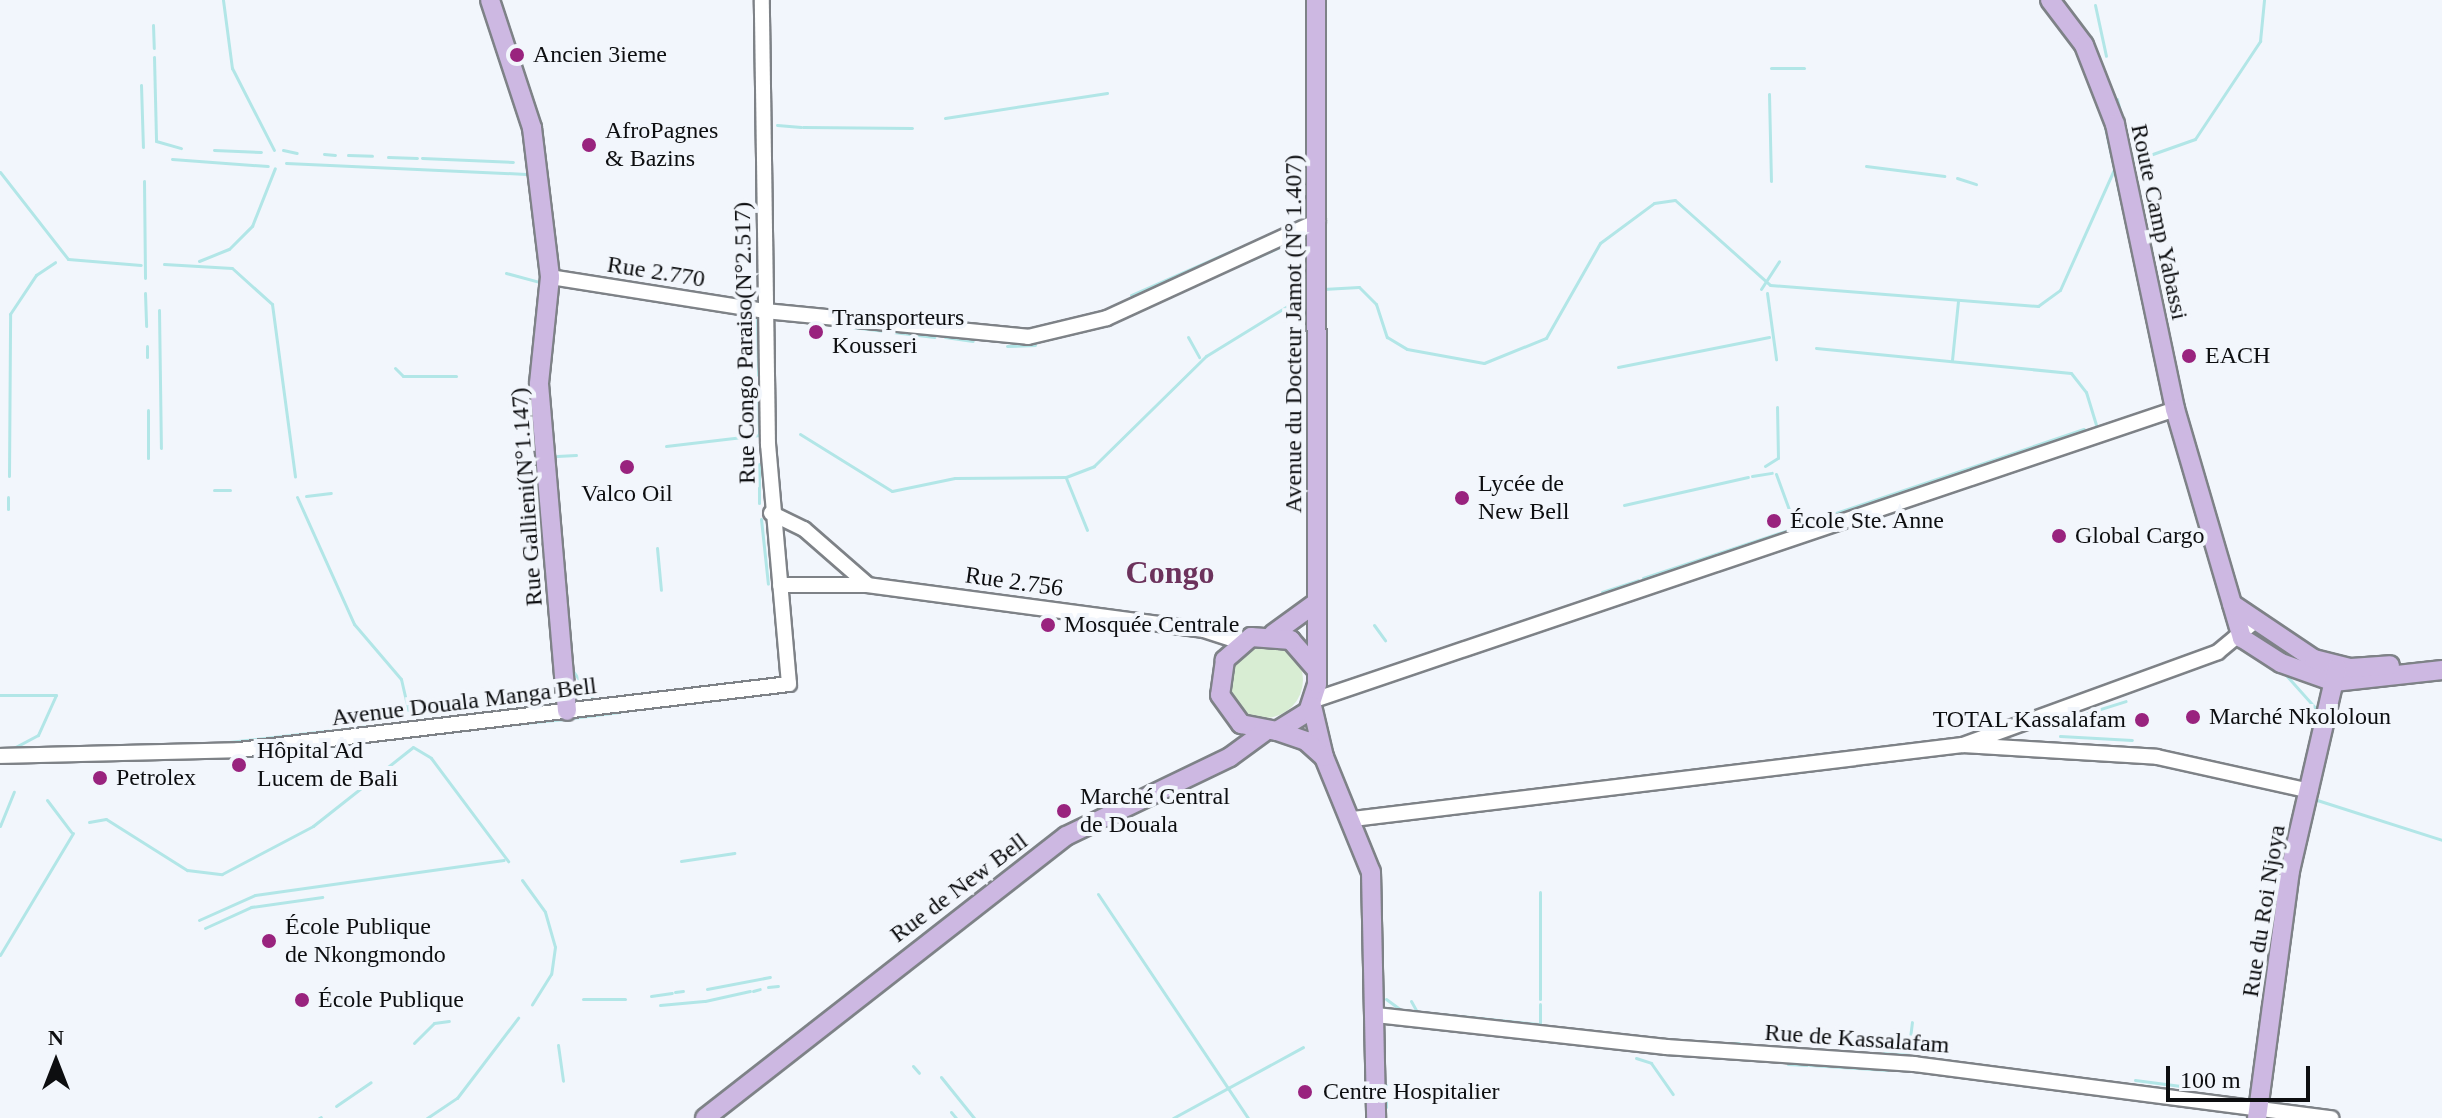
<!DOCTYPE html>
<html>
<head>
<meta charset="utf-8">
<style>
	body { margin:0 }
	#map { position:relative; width:2442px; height:1118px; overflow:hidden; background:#f2f6fc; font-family:Georgia,serif }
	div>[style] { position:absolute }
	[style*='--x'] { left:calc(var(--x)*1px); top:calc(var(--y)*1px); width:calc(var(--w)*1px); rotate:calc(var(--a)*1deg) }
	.green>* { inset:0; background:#d8edd3 }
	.round { border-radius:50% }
	.stream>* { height:3px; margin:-1.5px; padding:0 1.5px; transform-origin:1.5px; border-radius:1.5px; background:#b2e6e7 }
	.roads { filter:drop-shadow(2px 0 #7e8287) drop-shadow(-2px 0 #7e8287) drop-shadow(0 2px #7e8287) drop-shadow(0 -2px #7e8287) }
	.minor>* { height:14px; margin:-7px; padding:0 7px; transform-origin:7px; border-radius:7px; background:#fff }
	.major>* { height:18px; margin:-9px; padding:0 9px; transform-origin:9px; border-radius:9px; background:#cdb8e2 }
	.dots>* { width:22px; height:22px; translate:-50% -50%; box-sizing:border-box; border:4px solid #f2f6fc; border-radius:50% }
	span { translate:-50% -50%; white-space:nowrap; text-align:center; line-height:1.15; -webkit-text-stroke:8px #f2f6fc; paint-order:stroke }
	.poi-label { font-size:24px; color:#0d0e10 }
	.left { translate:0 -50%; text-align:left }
	.right { translate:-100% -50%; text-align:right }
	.street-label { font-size:24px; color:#0d0e10 }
	.district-label { font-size:32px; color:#6c325c; font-weight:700 }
	.north { position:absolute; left:16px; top:1022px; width:80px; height:80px; -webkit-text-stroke:6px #f2f6fc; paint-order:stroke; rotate:0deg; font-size:22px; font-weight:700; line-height:32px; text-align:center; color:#0d0e10 }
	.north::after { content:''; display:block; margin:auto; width:28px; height:36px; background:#0d0e10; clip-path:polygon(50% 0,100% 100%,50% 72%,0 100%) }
	.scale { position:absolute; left:2166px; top:1066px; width:144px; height:36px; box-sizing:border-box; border:4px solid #0d0e10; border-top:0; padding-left:10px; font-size:24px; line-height:28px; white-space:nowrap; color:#0d0e10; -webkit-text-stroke:6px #f2f6fc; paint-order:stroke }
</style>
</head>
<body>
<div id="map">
	<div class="green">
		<i class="round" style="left:1227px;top:642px;width:76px;height:76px"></i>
	</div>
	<div class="stream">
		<i style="--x:223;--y:0;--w:69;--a:82.5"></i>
		<i style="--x:232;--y:68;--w:92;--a:62.9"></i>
		<i style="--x:754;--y:0;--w:149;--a:89.2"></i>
		<i style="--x:2095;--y:5;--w:52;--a:77.8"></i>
		<i style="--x:153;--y:25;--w:23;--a:88"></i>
		<i style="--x:154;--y:57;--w:84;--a:88.6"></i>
		<i style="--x:156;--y:141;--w:26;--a:16"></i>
		<i style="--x:1771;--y:68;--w:33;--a:0"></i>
		<i style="--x:141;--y:85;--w:62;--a:88.2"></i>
		<i style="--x:1769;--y:94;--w:87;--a:88.7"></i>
		<i style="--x:2117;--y:99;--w:16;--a:76"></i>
		<i style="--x:2100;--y:110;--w:15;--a:74"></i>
		<i style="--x:945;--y:118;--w:164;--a:-8.8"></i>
		<i style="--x:777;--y:125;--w:24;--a:5"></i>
		<i style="--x:803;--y:127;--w:109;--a:0.5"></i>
		<i style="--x:2105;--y:127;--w:85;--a:77.8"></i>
		<i style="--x:214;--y:150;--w:47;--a:2.4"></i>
		<i style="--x:283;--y:150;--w:14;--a:12"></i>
		<i style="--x:324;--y:154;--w:11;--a:5"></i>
		<i style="--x:348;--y:155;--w:24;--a:2"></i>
		<i style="--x:388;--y:157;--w:29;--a:2"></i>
		<i style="--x:422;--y:158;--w:91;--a:2.5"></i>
		<i style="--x:172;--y:159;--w:96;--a:4.2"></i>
		<i style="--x:2130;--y:162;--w:69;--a:-19.5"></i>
		<i style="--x:2195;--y:139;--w:118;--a:-56.4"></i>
		<i style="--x:2260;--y:41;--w:41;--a:-84.4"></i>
		<i style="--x:286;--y:163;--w:240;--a:2.6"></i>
		<i style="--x:756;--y:164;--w:59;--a:89"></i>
		<i style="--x:1866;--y:166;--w:79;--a:7.3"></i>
		<i style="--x:0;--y:172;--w:110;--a:52"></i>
		<i style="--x:68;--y:259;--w:73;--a:4.7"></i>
		<i style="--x:1957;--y:178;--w:20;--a:18"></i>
		<i style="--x:144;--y:181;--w:97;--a:89.4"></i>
		<i style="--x:2124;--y:213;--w:137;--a:78.2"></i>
		<i style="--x:1251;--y:260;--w:53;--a:-24.6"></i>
		<i style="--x:199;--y:261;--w:32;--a:-22"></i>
		<i style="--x:229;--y:249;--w:33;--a:-45"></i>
		<i style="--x:252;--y:226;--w:62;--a:-68.4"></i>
		<i style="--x:164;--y:264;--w:68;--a:3.4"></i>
		<i style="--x:232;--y:268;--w:54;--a:42"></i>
		<i style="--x:272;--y:304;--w:174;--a:82.4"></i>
		<i style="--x:506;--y:273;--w:38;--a:15"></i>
		<i style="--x:1323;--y:289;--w:36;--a:-3"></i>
		<i style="--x:1359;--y:287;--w:24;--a:45"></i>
		<i style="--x:1376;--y:304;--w:35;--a:72"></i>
		<i style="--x:1387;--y:337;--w:23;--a:31"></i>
		<i style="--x:1407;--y:349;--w:78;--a:10.3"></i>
		<i style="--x:1484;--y:363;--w:67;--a:-22"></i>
		<i style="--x:1546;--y:338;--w:109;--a:-60.4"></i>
		<i style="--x:1600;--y:243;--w:67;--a:-36.5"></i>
		<i style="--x:1654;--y:203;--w:21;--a:-8"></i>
		<i style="--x:1675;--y:200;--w:127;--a:41.8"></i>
		<i style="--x:1770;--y:285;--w:269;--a:4.5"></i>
		<i style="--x:2038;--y:306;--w:27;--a:-36"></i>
		<i style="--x:2060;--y:290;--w:135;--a:-65.9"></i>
		<i style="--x:1761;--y:289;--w:33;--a:-57"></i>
		<i style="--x:145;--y:293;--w:33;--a:88"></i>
		<i style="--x:1767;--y:293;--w:67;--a:82.2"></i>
		<i style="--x:1131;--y:295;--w:115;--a:-23.7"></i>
		<i style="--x:159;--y:310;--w:138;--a:89.2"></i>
		<i style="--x:757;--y:315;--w:60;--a:89"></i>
		<i style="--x:1084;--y:316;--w:13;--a:-18"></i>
		<i style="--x:852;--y:327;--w:83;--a:7"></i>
		<i style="--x:945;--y:337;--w:28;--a:8"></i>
		<i style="--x:1188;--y:337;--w:23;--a:61"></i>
		<i style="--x:147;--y:346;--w:11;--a:90"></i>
		<i style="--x:1007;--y:346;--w:28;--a:-2"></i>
		<i style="--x:1816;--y:348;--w:256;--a:5.6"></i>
		<i style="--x:2071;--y:373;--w:24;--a:52"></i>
		<i style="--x:2086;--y:392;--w:34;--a:73"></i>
		<i style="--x:1952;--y:360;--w:59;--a:-84.2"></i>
		<i style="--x:1618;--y:367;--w:154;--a:-11.2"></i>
		<i style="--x:395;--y:368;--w:11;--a:45"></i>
		<i style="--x:403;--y:376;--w:53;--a:0"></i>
		<i style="--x:148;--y:410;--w:48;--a:90"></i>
		<i style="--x:800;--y:434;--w:108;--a:31.8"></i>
		<i style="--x:892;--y:491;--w:64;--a:-11.7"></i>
		<i style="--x:955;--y:478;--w:111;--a:-0.5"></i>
		<i style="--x:1066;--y:477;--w:30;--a:-21"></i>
		<i style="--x:1094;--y:466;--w:157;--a:-44.5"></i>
		<i style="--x:1206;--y:356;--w:124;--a:-31.5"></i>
		<i style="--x:666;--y:446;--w:94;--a:-6.7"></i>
		<i style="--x:759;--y:435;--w:43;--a:-91.3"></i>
		<i style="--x:557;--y:456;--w:19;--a:-3"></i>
		<i style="--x:759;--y:464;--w:39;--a:90"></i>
		<i style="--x:1765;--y:466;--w:15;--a:-32"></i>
		<i style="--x:1778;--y:458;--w:51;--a:-91.1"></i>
		<i style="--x:1776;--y:474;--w:55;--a:69.9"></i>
		<i style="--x:9;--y:476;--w:162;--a:-89.6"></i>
		<i style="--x:10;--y:314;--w:47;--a:-56.3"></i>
		<i style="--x:36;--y:275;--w:23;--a:-34"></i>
		<i style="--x:1752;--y:476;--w:20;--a:-9"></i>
		<i style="--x:1066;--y:478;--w:56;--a:68"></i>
		<i style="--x:214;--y:490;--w:16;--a:0"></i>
		<i style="--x:306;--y:496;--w:25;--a:-7"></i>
		<i style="--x:8;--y:497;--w:12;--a:90"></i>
		<i style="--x:297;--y:497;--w:139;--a:65.8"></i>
		<i style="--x:354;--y:624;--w:72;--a:49.5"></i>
		<i style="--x:401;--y:679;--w:39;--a:77"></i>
		<i style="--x:1624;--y:505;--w:127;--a:-12.7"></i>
		<i style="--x:761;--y:519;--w:65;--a:83.9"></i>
		<i style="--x:1809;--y:522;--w:290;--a:-18.7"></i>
		<i style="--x:657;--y:548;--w:42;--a:84.6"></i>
		<i style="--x:1643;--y:578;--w:159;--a:-18.3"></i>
		<i style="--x:1602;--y:592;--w:38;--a:-18"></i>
		<i style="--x:1374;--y:625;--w:19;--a:54"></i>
		<i style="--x:573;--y:671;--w:35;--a:55"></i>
		<i style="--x:2285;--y:674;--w:51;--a:48.2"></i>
		<i style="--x:0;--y:695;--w:56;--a:0"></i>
		<i style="--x:56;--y:695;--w:44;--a:114.2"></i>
		<i style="--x:38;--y:735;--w:30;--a:152"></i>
		<i style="--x:2075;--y:717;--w:53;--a:-17.4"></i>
		<i style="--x:572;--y:718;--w:48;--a:-7.1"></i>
		<i style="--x:423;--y:720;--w:83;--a:-6.2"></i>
		<i style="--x:505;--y:725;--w:60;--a:-5.7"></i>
		<i style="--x:2060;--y:736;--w:72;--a:3.2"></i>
		<i style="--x:211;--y:744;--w:159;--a:-6.5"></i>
		<i style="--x:413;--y:747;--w:21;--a:31"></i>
		<i style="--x:431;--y:758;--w:129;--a:53.2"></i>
		<i style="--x:47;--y:800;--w:40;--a:53"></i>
		<i style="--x:2317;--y:800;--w:131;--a:17.7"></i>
		<i style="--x:89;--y:822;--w:17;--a:-10"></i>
		<i style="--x:106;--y:819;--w:96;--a:32.2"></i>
		<i style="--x:187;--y:870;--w:35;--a:7"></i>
		<i style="--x:222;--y:874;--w:103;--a:-27.8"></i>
		<i style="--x:313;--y:826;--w:127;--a:-38.3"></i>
		<i style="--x:0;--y:826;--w:37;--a:-68"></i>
		<i style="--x:681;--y:861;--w:54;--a:-8.6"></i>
		<i style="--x:522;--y:880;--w:39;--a:54"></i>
		<i style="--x:545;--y:912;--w:36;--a:74"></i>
		<i style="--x:555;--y:947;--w:27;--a:98"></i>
		<i style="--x:551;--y:974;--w:36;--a:122"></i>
		<i style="--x:1540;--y:892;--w:107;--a:90"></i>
		<i style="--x:1098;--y:894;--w:270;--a:56.2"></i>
		<i style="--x:199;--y:920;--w:61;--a:-24.1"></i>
		<i style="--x:255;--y:895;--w:251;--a:-8"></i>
		<i style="--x:205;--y:928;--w:51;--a:-24.5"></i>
		<i style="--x:251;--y:907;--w:72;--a:-8"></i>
		<i style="--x:0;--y:955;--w:142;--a:-59.1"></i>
		<i style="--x:768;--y:987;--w:10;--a:-6"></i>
		<i style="--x:707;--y:989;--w:64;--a:-10.8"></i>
		<i style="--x:753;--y:991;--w:7;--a:-16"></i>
		<i style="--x:675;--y:992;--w:8;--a:-7"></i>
		<i style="--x:651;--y:996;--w:21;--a:-8"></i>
		<i style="--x:583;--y:999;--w:42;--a:0"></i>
		<i style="--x:1386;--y:999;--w:19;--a:36"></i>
		<i style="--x:1401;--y:1010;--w:140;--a:5.8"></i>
		<i style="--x:1540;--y:1024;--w:20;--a:-90"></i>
		<i style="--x:705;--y:1001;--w:46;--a:-12.5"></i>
		<i style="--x:1411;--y:1001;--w:13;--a:61"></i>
		<i style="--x:660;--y:1005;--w:44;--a:-5.2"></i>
		<i style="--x:1910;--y:1038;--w:16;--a:-83"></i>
		<i style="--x:414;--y:1043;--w:28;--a:-45"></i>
		<i style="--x:434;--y:1023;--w:15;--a:-8"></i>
		<i style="--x:1729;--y:1043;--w:10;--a:0"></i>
		<i style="--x:558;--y:1045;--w:36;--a:82"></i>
		<i style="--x:1884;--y:1053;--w:24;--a:2"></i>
		<i style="--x:1908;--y:1054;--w:11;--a:-85"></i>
		<i style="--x:1636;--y:1058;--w:16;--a:18"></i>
		<i style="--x:1651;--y:1063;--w:38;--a:55"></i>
		<i style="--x:1788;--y:1064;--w:19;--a:3"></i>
		<i style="--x:1810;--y:1065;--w:78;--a:3.7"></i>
		<i style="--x:913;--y:1066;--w:9;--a:49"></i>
		<i style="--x:941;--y:1077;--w:53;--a:51.2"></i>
		<i style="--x:2135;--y:1080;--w:46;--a:7.4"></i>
		<i style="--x:336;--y:1106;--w:42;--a:-34.4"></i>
		<i style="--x:1386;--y:1107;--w:22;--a:-90"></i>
		<i style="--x:951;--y:1112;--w:8;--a:50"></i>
		<i style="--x:319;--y:1118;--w:2;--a:-27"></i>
		<i style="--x:427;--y:1118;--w:36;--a:-34"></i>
		<i style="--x:457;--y:1098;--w:101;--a:-52.7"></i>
		<i style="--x:1173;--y:1118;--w:148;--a:-28.6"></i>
	</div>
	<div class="roads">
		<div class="minor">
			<i style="--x:550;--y:277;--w:218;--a:9"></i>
			<i style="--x:765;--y:311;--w:264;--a:5.6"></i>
			<i style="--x:1028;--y:337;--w:81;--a:-13.5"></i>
			<i style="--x:1107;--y:318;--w:232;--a:-24.7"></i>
			<i style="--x:771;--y:513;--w:37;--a:26"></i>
			<i style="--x:804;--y:529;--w:84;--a:41.1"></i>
			<i style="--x:780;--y:585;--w:87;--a:0"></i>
			<i style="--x:867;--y:585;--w:340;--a:7.6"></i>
			<i style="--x:1204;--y:630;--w:39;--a:18"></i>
			<i style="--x:1314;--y:700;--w:909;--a:-18.67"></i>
			<i style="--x:1963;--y:745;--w:194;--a:3.5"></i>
			<i style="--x:2157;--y:757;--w:157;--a:12.5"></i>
			<i style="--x:0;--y:756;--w:239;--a:-1.4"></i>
			<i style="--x:239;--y:750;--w:554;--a:-6.84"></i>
			<i style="--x:789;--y:684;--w:240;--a:-95"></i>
			<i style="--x:768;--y:445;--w:445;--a:-90.8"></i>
			<i style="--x:1353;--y:819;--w:614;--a:-6.92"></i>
			<i style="--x:1963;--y:745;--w:271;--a:-20"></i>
			<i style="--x:2218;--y:652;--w:47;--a:-39.8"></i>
			<i style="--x:1376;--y:1015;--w:292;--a:6.3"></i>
			<i style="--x:1666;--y:1047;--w:249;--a:3.9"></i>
			<i style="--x:1914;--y:1064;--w:421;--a:7.4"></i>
		</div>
		<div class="major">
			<i style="--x:490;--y:0;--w:135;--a:71.8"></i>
			<i style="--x:532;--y:128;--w:150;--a:83.1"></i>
			<i style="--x:550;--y:277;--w:108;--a:95.9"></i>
			<i style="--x:539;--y:384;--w:328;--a:85.1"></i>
			<i style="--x:2050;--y:0;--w:56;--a:52.9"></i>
			<i style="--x:2084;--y:45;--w:85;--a:68.6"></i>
			<i style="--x:2115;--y:124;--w:291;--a:78.1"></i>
			<i style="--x:2175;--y:409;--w:239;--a:73.7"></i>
			<i style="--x:2242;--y:638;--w:46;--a:32.7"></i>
			<i style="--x:2281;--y:663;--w:56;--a:19.7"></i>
			<i style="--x:2334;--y:682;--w:109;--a:-6.3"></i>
			<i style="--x:2232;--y:604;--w:99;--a:33.9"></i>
			<i style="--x:2314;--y:659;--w:38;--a:14"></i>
			<i style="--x:2351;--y:668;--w:39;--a:-4"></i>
			<i style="--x:1273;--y:634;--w:54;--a:-36"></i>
			<i style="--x:1315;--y:668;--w:37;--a:-131"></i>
			<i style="--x:1291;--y:640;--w:40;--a:-175.7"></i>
			<i style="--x:1251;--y:637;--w:35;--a:139"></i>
			<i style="--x:1225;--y:660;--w:35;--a:98"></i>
			<i style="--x:1220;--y:695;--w:36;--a:54"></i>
			<i style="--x:1241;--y:724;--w:37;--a:11"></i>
			<i style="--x:1277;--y:731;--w:36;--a:-32"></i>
			<i style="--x:1308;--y:712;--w:29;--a:-72"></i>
			<i style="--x:1317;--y:684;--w:684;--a:-90.08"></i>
			<i style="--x:1312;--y:706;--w:52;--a:76.8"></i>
			<i style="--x:1324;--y:757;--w:124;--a:67.8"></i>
			<i style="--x:1371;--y:872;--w:246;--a:88.8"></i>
			<i style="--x:1277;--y:731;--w:31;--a:19"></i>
			<i style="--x:1306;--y:741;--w:24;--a:42"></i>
			<i style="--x:705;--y:1118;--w:458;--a:-38"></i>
			<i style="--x:1066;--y:836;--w:182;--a:-25.7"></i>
			<i style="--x:1230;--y:757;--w:42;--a:-36.3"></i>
			<i style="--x:2257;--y:1118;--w:249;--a:-82.4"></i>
			<i style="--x:2290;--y:871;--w:209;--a:-77"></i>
		</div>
	</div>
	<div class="dots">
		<i style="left:517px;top:55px;background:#99237e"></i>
		<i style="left:589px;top:145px;background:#99237e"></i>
		<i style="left:816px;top:332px;background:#99237e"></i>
		<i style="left:2189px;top:356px;background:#99237e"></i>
		<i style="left:627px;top:467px;background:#99237e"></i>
		<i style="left:1462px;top:498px;background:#99237e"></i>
		<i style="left:1774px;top:521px;background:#99237e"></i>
		<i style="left:2059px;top:536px;background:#99237e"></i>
		<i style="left:1048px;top:625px;background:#99237e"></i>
		<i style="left:2193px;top:717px;background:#99237e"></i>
		<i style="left:2142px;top:720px;background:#99237e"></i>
		<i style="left:239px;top:765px;background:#99237e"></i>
		<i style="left:100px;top:778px;background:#99237e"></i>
		<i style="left:1064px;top:811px;background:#99237e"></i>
		<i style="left:269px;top:941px;background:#99237e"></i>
		<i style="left:302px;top:1000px;background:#99237e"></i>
		<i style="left:1305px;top:1092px;background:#99237e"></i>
	</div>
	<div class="poi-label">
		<span class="left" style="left:533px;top:55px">Ancien 3ieme</span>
		<span class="left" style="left:605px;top:145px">AfroPagnes<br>&amp; Bazins</span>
		<span class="left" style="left:832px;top:332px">Transporteurs<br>Kousseri</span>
		<span class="left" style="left:2205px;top:356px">EACH</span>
		<span class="left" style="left:1478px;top:498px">Lycée de<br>New Bell</span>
		<span style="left:627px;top:494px">Valco Oil</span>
		<span class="left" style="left:1790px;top:521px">École Ste. Anne</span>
		<span class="left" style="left:2075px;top:536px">Global Cargo</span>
		<span class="left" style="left:1064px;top:625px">Mosquée Centrale</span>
		<span class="left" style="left:2209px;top:717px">Marché Nkololoun</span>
		<span class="right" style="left:2126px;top:720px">TOTAL Kassalafam</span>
		<span class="left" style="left:257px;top:765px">Hôpital Ad<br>Lucem de Bali</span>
		<span class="left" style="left:116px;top:778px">Petrolex</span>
		<span class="left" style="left:1080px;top:811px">Marché Central<br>de Douala</span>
		<span class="left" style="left:285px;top:941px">École Publique<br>de Nkongmondo</span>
		<span class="left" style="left:318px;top:1000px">École Publique</span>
		<span class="left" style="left:1323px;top:1092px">Centre Hospitalier</span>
	</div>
	<div class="street-label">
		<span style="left:2159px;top:222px;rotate:78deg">Route Camp Yabassi</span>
		<span style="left:656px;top:272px;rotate:9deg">Rue 2.770</span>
		<span style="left:1294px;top:334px;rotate:-90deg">Avenue du Docteur Jamot (N° 1.407)</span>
		<span style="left:745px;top:343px;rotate:-91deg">Rue Congo Paraiso(N°2.517)</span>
		<span style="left:527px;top:497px;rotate:-94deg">Rue Gallieni(N°1.147)</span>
		<span style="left:1014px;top:582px;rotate:8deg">Rue 2.756</span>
		<span style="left:464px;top:702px;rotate:-7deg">Avenue Douala Manga Bell</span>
		<span style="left:959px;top:888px;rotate:-37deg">Rue de New Bell</span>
		<span style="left:2264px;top:911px;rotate:-81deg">Rue du Roi Njoya</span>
		<span style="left:1857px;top:1039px;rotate:4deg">Rue de Kassalafam</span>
	</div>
	<div class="district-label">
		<span style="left:1170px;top:572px">Congo</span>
	</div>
	<div class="north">N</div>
	<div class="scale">100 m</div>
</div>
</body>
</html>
